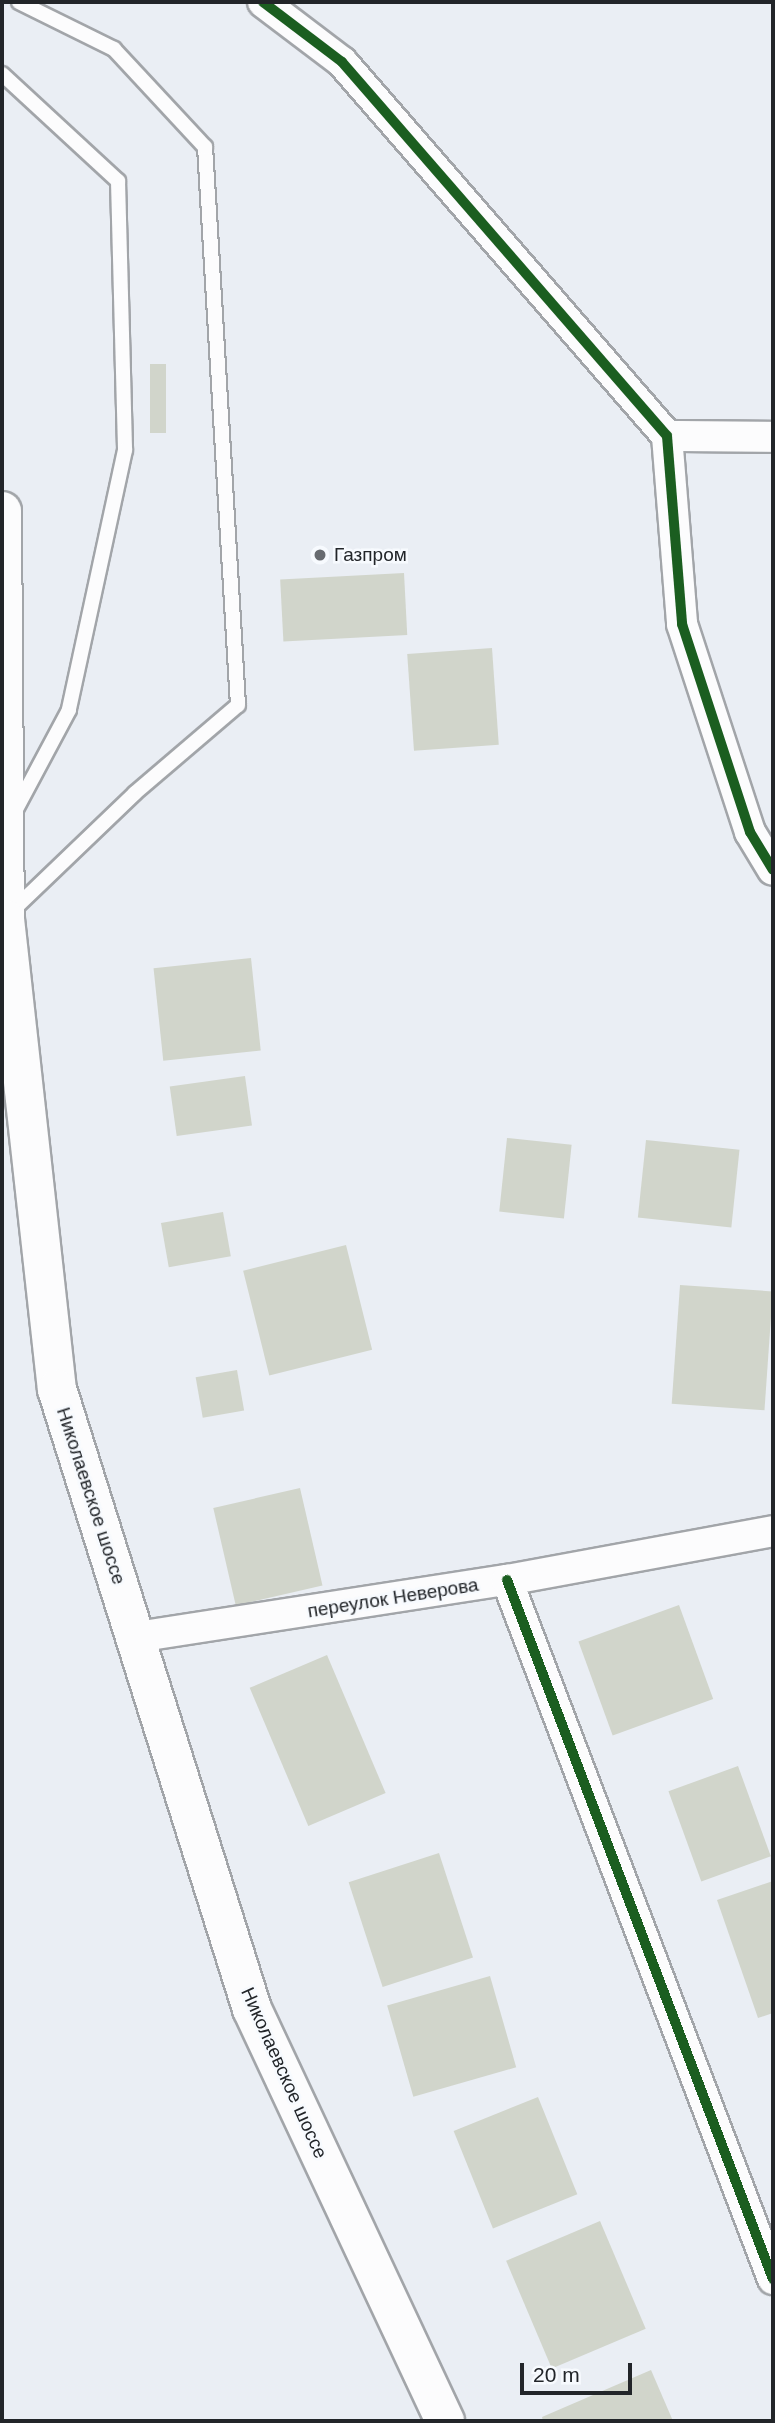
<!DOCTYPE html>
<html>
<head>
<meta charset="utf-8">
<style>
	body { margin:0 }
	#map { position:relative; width:775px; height:2423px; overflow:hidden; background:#eaeef4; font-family:Arial,sans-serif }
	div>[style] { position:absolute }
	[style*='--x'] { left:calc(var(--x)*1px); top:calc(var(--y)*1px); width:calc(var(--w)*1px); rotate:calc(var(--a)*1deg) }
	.building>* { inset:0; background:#d1d5cb; transform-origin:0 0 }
	.roads { filter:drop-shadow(2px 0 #a2a5a9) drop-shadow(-2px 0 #a2a5a9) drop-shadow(0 2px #a2a5a9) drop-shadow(0 -2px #a2a5a9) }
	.service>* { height:14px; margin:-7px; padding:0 7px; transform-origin:7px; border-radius:7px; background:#fcfcfd }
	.minor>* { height:30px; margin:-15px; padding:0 15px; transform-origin:15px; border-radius:15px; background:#fcfcfd }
	.primary>* { height:38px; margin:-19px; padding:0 19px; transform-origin:19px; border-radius:19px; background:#fcfcfd }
	.cycleway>* { height:10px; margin:-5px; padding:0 5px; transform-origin:5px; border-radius:5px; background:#1b5e20 }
	.dots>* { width:19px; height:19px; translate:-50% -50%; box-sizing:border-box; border:4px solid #f7fafe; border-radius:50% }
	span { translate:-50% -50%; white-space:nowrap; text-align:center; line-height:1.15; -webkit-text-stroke:5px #f7fafe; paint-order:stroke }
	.poi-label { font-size:19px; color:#222529 }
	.left { translate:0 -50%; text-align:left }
	.street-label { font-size:19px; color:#222529 }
	.frame { position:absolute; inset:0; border:4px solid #222529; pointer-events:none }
	.scale { position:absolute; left:520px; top:2363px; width:112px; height:32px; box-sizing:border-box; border:4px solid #222529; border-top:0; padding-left:9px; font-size:21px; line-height:24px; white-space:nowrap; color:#222529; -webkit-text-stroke:5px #f7fafe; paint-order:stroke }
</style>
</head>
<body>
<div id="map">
	<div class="building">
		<i style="left:150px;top:364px;width:16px;height:69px"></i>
		<i style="left:404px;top:573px;width:62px;height:124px;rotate:87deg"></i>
		<i style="left:492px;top:648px;width:97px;height:85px;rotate:86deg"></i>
		<i style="left:251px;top:958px;width:93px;height:98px;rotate:84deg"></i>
		<i style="left:245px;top:1076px;width:50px;height:76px;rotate:82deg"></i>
		<i style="left:507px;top:1138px;width:65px;height:74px;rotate:6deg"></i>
		<i style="left:646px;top:1140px;width:94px;height:78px;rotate:6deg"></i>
		<i style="left:223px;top:1212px;width:45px;height:63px;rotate:80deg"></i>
		<i style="left:346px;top:1245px;width:108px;height:106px;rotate:76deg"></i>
		<i style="left:680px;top:1285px;width:93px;height:119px;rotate:4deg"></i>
		<i style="left:237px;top:1370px;width:41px;height:42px;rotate:80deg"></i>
		<i style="left:300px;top:1488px;width:100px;height:89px;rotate:77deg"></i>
		<i style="left:679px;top:1605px;width:100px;height:107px;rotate:70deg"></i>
		<i style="left:327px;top:1655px;width:150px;height:84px;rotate:67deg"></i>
		<i style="left:738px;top:1766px;width:96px;height:74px;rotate:70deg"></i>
		<i style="left:439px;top:1853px;width:110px;height:95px;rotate:72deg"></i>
		<i style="clip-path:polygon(773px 1881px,773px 2013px,758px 2018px,717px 1900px)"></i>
		<i style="left:490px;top:1976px;width:95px;height:107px;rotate:74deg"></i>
		<i style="left:538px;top:2097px;width:105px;height:91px;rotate:68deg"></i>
		<i style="left:600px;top:2221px;width:117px;height:102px;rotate:67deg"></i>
		<i style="clip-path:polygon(651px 2370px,673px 2421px,543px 2421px,542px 2417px)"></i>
	</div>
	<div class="roads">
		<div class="service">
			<i style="--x:2;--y:74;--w:158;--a:42.7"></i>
			<i style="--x:118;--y:181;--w:269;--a:88.5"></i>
			<i style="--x:125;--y:450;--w:266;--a:102.2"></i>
			<i style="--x:69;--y:710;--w:115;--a:118.1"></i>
			<i style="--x:11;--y:912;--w:172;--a:-43.8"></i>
			<i style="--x:135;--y:793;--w:135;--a:-40.5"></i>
			<i style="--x:238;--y:705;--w:559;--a:-93.38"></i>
			<i style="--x:205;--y:147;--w:134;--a:-132.9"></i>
			<i style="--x:114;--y:49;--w:106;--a:-153.7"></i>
		</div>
		<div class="minor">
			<i style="--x:263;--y:2;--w:99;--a:37.2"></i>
			<i style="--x:342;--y:62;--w:495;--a:49"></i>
			<i style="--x:667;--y:436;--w:189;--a:85.4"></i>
			<i style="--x:682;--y:624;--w:219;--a:71.9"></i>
			<i style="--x:750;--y:832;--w:44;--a:58.8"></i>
			<i style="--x:667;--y:436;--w:106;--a:0.5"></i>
			<i style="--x:507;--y:1580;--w:748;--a:69.17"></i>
			<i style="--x:137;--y:1637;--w:374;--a:-8.8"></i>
			<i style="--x:507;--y:1580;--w:270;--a:-10.4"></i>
		</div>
		<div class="primary">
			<i style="--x:2;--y:511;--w:408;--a:89.6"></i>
			<i style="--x:5;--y:919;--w:473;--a:83.7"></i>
			<i style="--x:57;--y:1389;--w:650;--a:72.54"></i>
			<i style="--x:252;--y:2009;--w:455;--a:64.9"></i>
		</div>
	</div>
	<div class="cycleway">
		<i style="--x:263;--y:2;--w:99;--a:37.2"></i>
		<i style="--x:342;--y:62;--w:495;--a:49"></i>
		<i style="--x:667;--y:436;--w:189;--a:85.4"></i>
		<i style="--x:682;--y:624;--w:219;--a:71.9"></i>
		<i style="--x:750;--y:832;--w:44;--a:58.8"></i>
		<i style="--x:507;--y:1580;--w:748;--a:69.17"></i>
	</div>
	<div class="dots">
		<i style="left:320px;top:555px;background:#686b70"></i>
	</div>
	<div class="poi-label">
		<span class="left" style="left:334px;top:555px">Газпром</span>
	</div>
	<div class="street-label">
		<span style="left:91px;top:1496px;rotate:72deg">Николаевское шоссе</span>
		<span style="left:393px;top:1598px;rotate:-9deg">переулок Неверова</span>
		<span style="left:284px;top:2073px;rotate:66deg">Николаевское шоссе</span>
	</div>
	<div class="frame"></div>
	<div class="scale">20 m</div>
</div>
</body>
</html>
